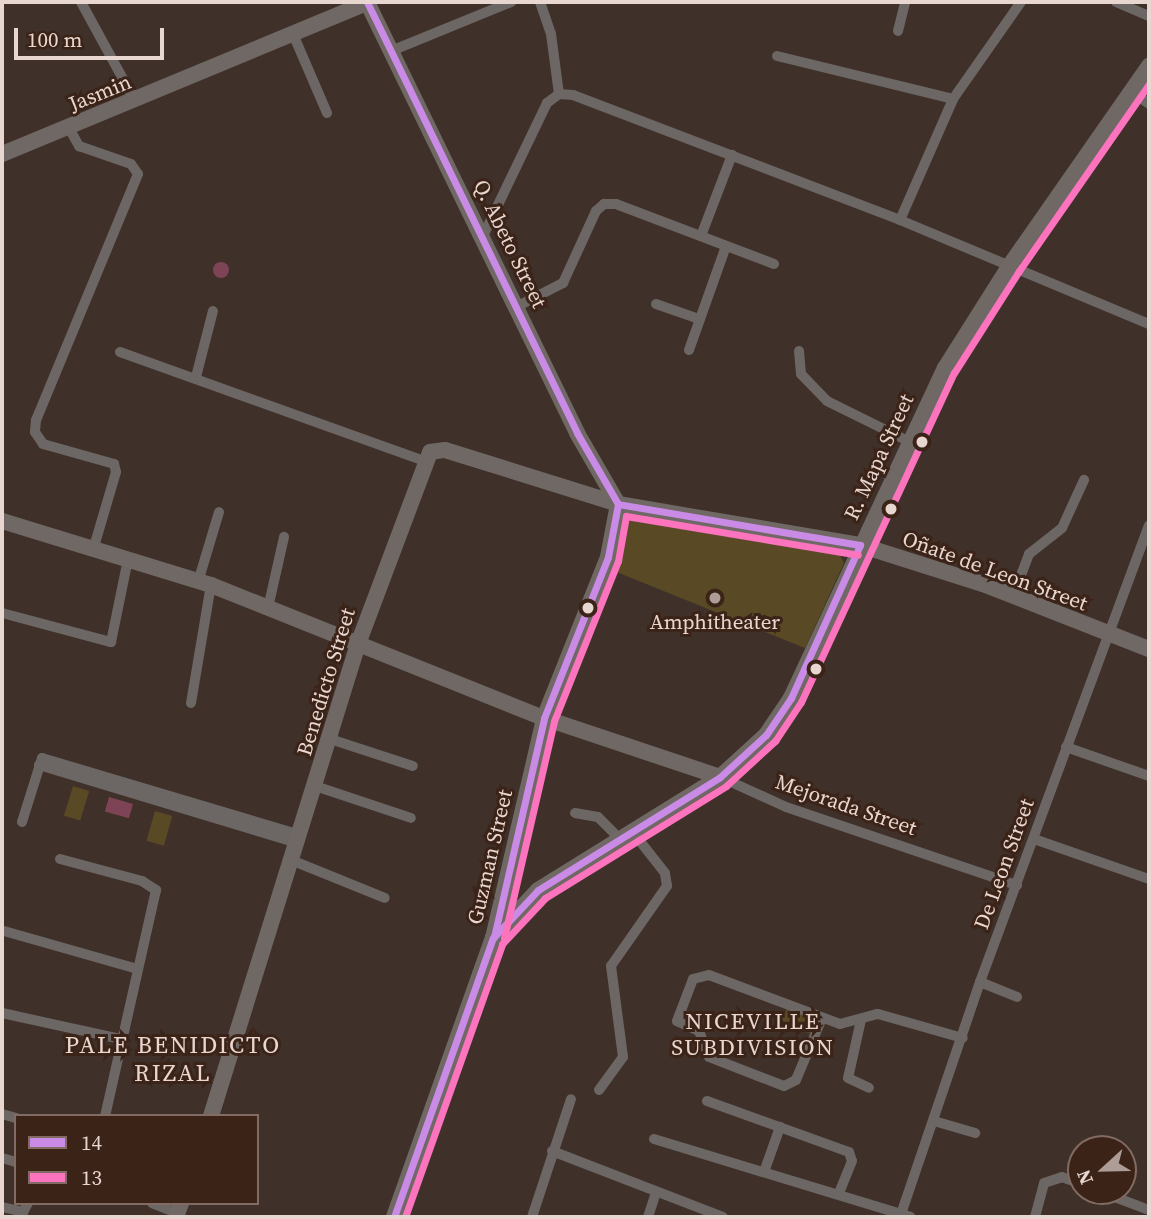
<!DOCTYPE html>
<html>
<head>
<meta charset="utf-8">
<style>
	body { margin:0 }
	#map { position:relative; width:1151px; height:1219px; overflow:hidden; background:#3f3029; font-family:"Source Serif 4",serif }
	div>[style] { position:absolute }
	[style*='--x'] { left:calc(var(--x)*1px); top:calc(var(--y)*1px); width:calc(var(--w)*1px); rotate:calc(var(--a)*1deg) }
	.green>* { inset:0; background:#594a25; transform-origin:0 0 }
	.water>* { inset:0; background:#7e4456; transform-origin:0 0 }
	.round { border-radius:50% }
	.street>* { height:10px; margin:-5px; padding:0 5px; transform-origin:5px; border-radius:5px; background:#6c6764 }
	.secondary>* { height:16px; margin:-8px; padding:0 8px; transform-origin:8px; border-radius:8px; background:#706864 }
	.bus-1>* { height:7px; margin:-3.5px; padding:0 3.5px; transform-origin:3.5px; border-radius:3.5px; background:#ca8be6 }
	.bus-2>* { height:7px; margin:-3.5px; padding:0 3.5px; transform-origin:3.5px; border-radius:3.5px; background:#fc73be }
	.dots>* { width:19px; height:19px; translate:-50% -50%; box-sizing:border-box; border:4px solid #3c2318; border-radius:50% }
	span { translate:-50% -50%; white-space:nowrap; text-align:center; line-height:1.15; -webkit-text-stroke:6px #3c2318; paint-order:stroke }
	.street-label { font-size:21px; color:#e8d7d0 }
	.poi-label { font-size:21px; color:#e8d7d0 }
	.neighbourhood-label { font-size:23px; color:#e8d7d0; letter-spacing:2px }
	.quarter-label { font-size:24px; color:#e8d7d0; letter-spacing:2px }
	.frame { position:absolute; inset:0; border:4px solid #e8d7d0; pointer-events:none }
	.legend { position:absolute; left:14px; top:1114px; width:245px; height:91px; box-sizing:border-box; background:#3c2318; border:2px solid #816b62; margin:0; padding:9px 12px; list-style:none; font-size:21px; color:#e8d7d0 }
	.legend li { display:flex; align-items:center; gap:14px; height:35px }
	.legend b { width:35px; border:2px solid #816b62 }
	.north { position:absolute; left:1067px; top:1135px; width:70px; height:70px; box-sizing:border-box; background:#3c2318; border:2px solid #816b62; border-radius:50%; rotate:248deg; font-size:19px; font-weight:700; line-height:28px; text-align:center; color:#e8d7d0 }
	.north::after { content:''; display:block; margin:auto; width:24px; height:32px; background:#ad9d96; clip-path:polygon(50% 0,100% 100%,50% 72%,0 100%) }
	.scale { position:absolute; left:14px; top:28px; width:150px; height:32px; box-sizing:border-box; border:4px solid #e8d7d0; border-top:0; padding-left:9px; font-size:21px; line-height:24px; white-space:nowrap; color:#e8d7d0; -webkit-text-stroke:5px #3c2318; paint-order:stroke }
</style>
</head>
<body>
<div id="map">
	<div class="green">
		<i style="clip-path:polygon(630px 512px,758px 540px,838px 551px,844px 563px,805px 648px,609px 569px)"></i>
		<i style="left:73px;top:786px;width:17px;height:31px;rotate:17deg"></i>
		<i style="left:155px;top:811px;width:18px;height:31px;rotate:16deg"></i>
		<i style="left:788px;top:1006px;width:31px;height:16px;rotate:25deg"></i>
	</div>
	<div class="water">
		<i class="round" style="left:213px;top:262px;width:16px;height:16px"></i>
		<i style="left:109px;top:797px;width:25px;height:15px;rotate:16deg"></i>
	</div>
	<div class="street">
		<i style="--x:81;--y:2;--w:113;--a:61.4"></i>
		<i style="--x:540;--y:2;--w:34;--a:71"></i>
		<i style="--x:551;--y:34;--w:61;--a:82.4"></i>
		<i style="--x:1116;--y:2;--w:36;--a:23"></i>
		<i style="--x:898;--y:31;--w:30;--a:-76"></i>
		<i style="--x:293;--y:34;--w:86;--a:66.7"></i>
		<i style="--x:391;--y:51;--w:130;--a:-22.2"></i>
		<i style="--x:777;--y:56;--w:181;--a:13.7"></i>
		<i style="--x:953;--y:99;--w:118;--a:-55"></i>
		<i style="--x:1130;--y:91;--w:23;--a:34"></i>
		<i style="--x:69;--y:128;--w:21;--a:61"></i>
		<i style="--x:79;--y:146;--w:55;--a:19.1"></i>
		<i style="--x:131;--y:164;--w:12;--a:55"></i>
		<i style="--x:138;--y:174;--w:266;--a:112.5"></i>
		<i style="--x:36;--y:420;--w:12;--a:95"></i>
		<i style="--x:35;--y:432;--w:14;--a:56"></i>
		<i style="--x:43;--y:444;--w:74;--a:15.7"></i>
		<i style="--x:114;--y:464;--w:8;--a:76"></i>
		<i style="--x:116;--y:472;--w:81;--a:106.4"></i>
		<i style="--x:900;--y:220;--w:132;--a:-66.3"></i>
		<i style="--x:483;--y:236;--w:148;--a:-64.3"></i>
		<i style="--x:547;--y:103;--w:15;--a:-37"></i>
		<i style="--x:559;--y:94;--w:14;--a:4"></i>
		<i style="--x:573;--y:95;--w:350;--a:20.9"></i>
		<i style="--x:900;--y:220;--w:270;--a:22.7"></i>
		<i style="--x:701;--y:236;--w:87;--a:-69.1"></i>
		<i style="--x:656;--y:304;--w:46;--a:19.2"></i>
		<i style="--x:518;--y:306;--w:51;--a:-27.1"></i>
		<i style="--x:563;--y:283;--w:79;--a:-65.4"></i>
		<i style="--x:596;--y:211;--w:11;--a:-41"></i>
		<i style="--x:604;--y:204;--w:12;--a:0"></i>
		<i style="--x:616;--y:204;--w:169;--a:20.8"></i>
		<i style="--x:689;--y:350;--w:107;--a:-70.4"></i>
		<i style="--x:799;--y:351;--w:23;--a:85"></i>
		<i style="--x:801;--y:374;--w:37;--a:46"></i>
		<i style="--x:827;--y:401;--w:90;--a:26.3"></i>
		<i style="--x:120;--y:352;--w:323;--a:19.7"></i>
		<i style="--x:196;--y:377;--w:68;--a:-75.6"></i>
		<i style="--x:198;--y:582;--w:73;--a:-73.3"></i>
		<i style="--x:1013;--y:596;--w:45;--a:-69.1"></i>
		<i style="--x:1029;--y:554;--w:42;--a:-38.2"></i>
		<i style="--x:1062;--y:528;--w:53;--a:-65.4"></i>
		<i style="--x:268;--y:608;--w:73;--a:-77.3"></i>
		<i style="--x:2;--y:613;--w:113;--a:14.9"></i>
		<i style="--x:111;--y:642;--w:85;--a:-78.4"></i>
		<i style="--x:191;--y:703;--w:120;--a:-80.4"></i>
		<i style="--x:330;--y:739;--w:87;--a:18"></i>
		<i style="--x:1066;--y:747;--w:88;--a:19.3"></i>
		<i style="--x:39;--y:765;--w:270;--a:16.8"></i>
		<i style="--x:720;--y:777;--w:72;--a:24.4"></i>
		<i style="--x:786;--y:807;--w:244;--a:18.7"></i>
		<i style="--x:315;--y:786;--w:101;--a:18.4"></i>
		<i style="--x:575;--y:813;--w:23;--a:10"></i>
		<i style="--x:598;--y:817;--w:31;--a:45"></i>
		<i style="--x:22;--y:822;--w:67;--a:-72.6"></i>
		<i style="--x:42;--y:758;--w:269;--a:16.6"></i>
		<i style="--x:1034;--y:839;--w:122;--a:19.2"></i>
		<i style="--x:60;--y:859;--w:85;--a:15"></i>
		<i style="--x:142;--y:881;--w:17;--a:33"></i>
		<i style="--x:156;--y:890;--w:232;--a:102.7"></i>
		<i style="--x:291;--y:860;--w:101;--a:22"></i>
		<i style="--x:4;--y:931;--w:138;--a:15.9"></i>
		<i style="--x:980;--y:982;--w:40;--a:22"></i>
		<i style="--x:2;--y:1013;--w:121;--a:12.4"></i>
		<i style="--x:822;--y:1018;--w:67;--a:112.8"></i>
		<i style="--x:796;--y:1080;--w:13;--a:153"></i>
		<i style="--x:784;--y:1086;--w:80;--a:-158.9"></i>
		<i style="--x:709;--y:1057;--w:28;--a:-111"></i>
		<i style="--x:699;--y:1031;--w:24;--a:-156"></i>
		<i style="--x:677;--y:1021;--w:45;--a:-69.1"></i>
		<i style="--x:693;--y:979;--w:16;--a:-14"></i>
		<i style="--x:709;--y:975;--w:140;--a:20.5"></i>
		<i style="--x:840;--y:1024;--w:39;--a:-15"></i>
		<i style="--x:878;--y:1014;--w:88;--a:15.8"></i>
		<i style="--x:861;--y:1020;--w:59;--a:102.6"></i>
		<i style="--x:848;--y:1078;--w:23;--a:25"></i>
		<i style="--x:599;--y:1090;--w:41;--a:-54"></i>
		<i style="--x:623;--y:1057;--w:92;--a:-97.5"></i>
		<i style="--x:611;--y:966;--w:98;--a:-55"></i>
		<i style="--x:667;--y:886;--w:13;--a:-99"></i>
		<i style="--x:665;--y:873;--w:53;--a:-128.2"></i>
		<i style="--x:707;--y:1101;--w:151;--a:19.8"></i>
		<i style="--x:849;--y:1152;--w:9;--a:72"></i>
		<i style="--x:852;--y:1161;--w:35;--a:112"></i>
		<i style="--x:2;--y:1114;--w:15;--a:16"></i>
		<i style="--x:934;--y:1121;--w:43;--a:16.3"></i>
		<i style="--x:654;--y:1139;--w:268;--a:16.9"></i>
		<i style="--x:552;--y:1151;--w:183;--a:21.1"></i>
		<i style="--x:2;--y:1158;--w:15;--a:16"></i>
		<i style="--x:764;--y:1172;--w:48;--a:-70.4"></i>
		<i style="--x:1099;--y:1191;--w:53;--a:20.8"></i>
		<i style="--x:152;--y:1203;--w:27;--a:22"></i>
		<i style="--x:2;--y:1207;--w:22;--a:13"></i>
		<i style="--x:23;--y:1212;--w:10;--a:-61"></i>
		<i style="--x:532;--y:1217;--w:124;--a:-71.7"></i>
		<i style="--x:648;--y:1217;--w:25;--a:-72"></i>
		<i style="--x:900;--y:1217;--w:248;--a:-71.2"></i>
		<i style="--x:980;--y:982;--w:487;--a:-69.7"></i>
		<i style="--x:1035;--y:1217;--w:35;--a:-75"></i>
		<i style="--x:1044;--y:1183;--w:19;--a:-18"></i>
		<i style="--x:1062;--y:1177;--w:20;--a:20"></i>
	</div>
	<div class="secondary">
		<i style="--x:367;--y:2;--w:479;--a:64"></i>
		<i style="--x:577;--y:433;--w:82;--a:60"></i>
		<i style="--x:2;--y:154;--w:395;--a:-22.5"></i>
		<i style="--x:2;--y:521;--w:219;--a:17"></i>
		<i style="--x:211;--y:585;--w:359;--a:21.8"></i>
		<i style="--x:544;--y:718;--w:186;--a:18.5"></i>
		<i style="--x:493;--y:938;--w:66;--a:-46.8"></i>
		<i style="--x:538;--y:890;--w:214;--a:-31.8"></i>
		<i style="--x:720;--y:777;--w:62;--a:-42.4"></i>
		<i style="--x:766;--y:735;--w:45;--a:-56"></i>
		<i style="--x:791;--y:698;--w:364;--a:-65"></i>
		<i style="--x:945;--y:368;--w:122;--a:-57.7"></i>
		<i style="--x:1010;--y:265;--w:243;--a:-55.1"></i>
		<i style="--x:211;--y:1116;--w:494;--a:-72.7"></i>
		<i style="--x:358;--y:644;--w:205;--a:-69.4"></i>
		<i style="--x:430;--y:452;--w:15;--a:-8"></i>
		<i style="--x:445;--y:450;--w:181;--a:17.3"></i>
		<i style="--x:618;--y:504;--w:245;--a:9.6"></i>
		<i style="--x:860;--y:545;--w:129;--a:17.6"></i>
		<i style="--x:983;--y:584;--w:178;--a:21.4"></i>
		<i style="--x:176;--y:1217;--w:15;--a:-70"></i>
		<i style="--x:394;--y:1217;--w:296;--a:-70.5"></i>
		<i style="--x:493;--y:938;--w:226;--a:-76.9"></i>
		<i style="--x:544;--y:718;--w:173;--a:-68.3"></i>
		<i style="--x:608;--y:557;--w:54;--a:-79.3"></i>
	</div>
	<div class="bus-1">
		<i style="--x:367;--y:2;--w:479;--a:64"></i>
		<i style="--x:577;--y:433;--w:82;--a:60"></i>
		<i style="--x:494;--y:937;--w:225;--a:-77.1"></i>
		<i style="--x:544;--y:718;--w:173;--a:-68.3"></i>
		<i style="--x:608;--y:557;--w:54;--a:-79.3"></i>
		<i style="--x:394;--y:1217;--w:296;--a:-70.5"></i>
		<i style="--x:493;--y:938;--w:66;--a:-46.8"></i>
		<i style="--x:538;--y:890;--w:214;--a:-31.8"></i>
		<i style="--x:720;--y:777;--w:62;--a:-42.4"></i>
		<i style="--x:766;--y:735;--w:45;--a:-56"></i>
		<i style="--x:791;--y:698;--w:168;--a:-65.7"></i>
		<i style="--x:860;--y:545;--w:245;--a:-170.4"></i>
	</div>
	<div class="bus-2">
		<i style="--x:504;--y:938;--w:223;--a:-77"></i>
		<i style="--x:554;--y:721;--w:172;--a:-68.2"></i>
		<i style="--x:618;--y:561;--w:46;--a:-79.9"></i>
		<i style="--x:626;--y:516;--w:235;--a:9.5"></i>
		<i style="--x:405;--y:1217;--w:290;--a:-70.4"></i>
		<i style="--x:502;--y:944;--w:63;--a:-46.9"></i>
		<i style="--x:545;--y:898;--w:213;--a:-31.7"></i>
		<i style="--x:726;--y:786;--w:67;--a:-42.6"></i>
		<i style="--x:775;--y:741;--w:47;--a:-56.3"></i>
		<i style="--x:801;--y:702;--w:363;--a:-65.1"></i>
		<i style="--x:954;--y:373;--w:121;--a:-57.5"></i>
		<i style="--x:1019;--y:271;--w:228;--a:-55.2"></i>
	</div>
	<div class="dots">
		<i style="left:922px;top:442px;background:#e8d7d0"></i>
		<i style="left:891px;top:509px;background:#e8d7d0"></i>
		<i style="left:715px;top:598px;background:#ad9d96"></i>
		<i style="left:588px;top:608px;background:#e8d7d0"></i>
		<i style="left:816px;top:669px;background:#e8d7d0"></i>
	</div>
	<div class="street-label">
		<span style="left:100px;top:93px;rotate:-22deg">Jasmin</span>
		<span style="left:510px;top:244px;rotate:64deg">Q. Abeto Street</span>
		<span style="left:879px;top:457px;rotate:-65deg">R. Mapa Street</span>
		<span style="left:995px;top:571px;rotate:20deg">Oñate de Leon Street</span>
		<span style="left:326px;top:682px;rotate:-73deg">Benedicto Street</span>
		<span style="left:846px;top:805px;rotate:19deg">Mejorada Street</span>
		<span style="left:490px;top:857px;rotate:-77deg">Guzman Street</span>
		<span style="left:1004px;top:864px;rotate:-70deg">De Leon Street</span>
	</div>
	<div class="poi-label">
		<span style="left:715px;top:622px">Amphitheater</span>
	</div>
	<div class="neighbourhood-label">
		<span style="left:753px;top:1034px">NICEVILLE<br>SUBDIVISION</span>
	</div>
	<div class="quarter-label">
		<span style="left:173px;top:1059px">PALE BENIDICTO<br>RIZAL</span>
	</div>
	<div class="frame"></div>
	<ul class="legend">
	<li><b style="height:9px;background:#ca8be6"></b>14</li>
	<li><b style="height:9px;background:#fc73be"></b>13</li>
	</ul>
	<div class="north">N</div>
	<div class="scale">100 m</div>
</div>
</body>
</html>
